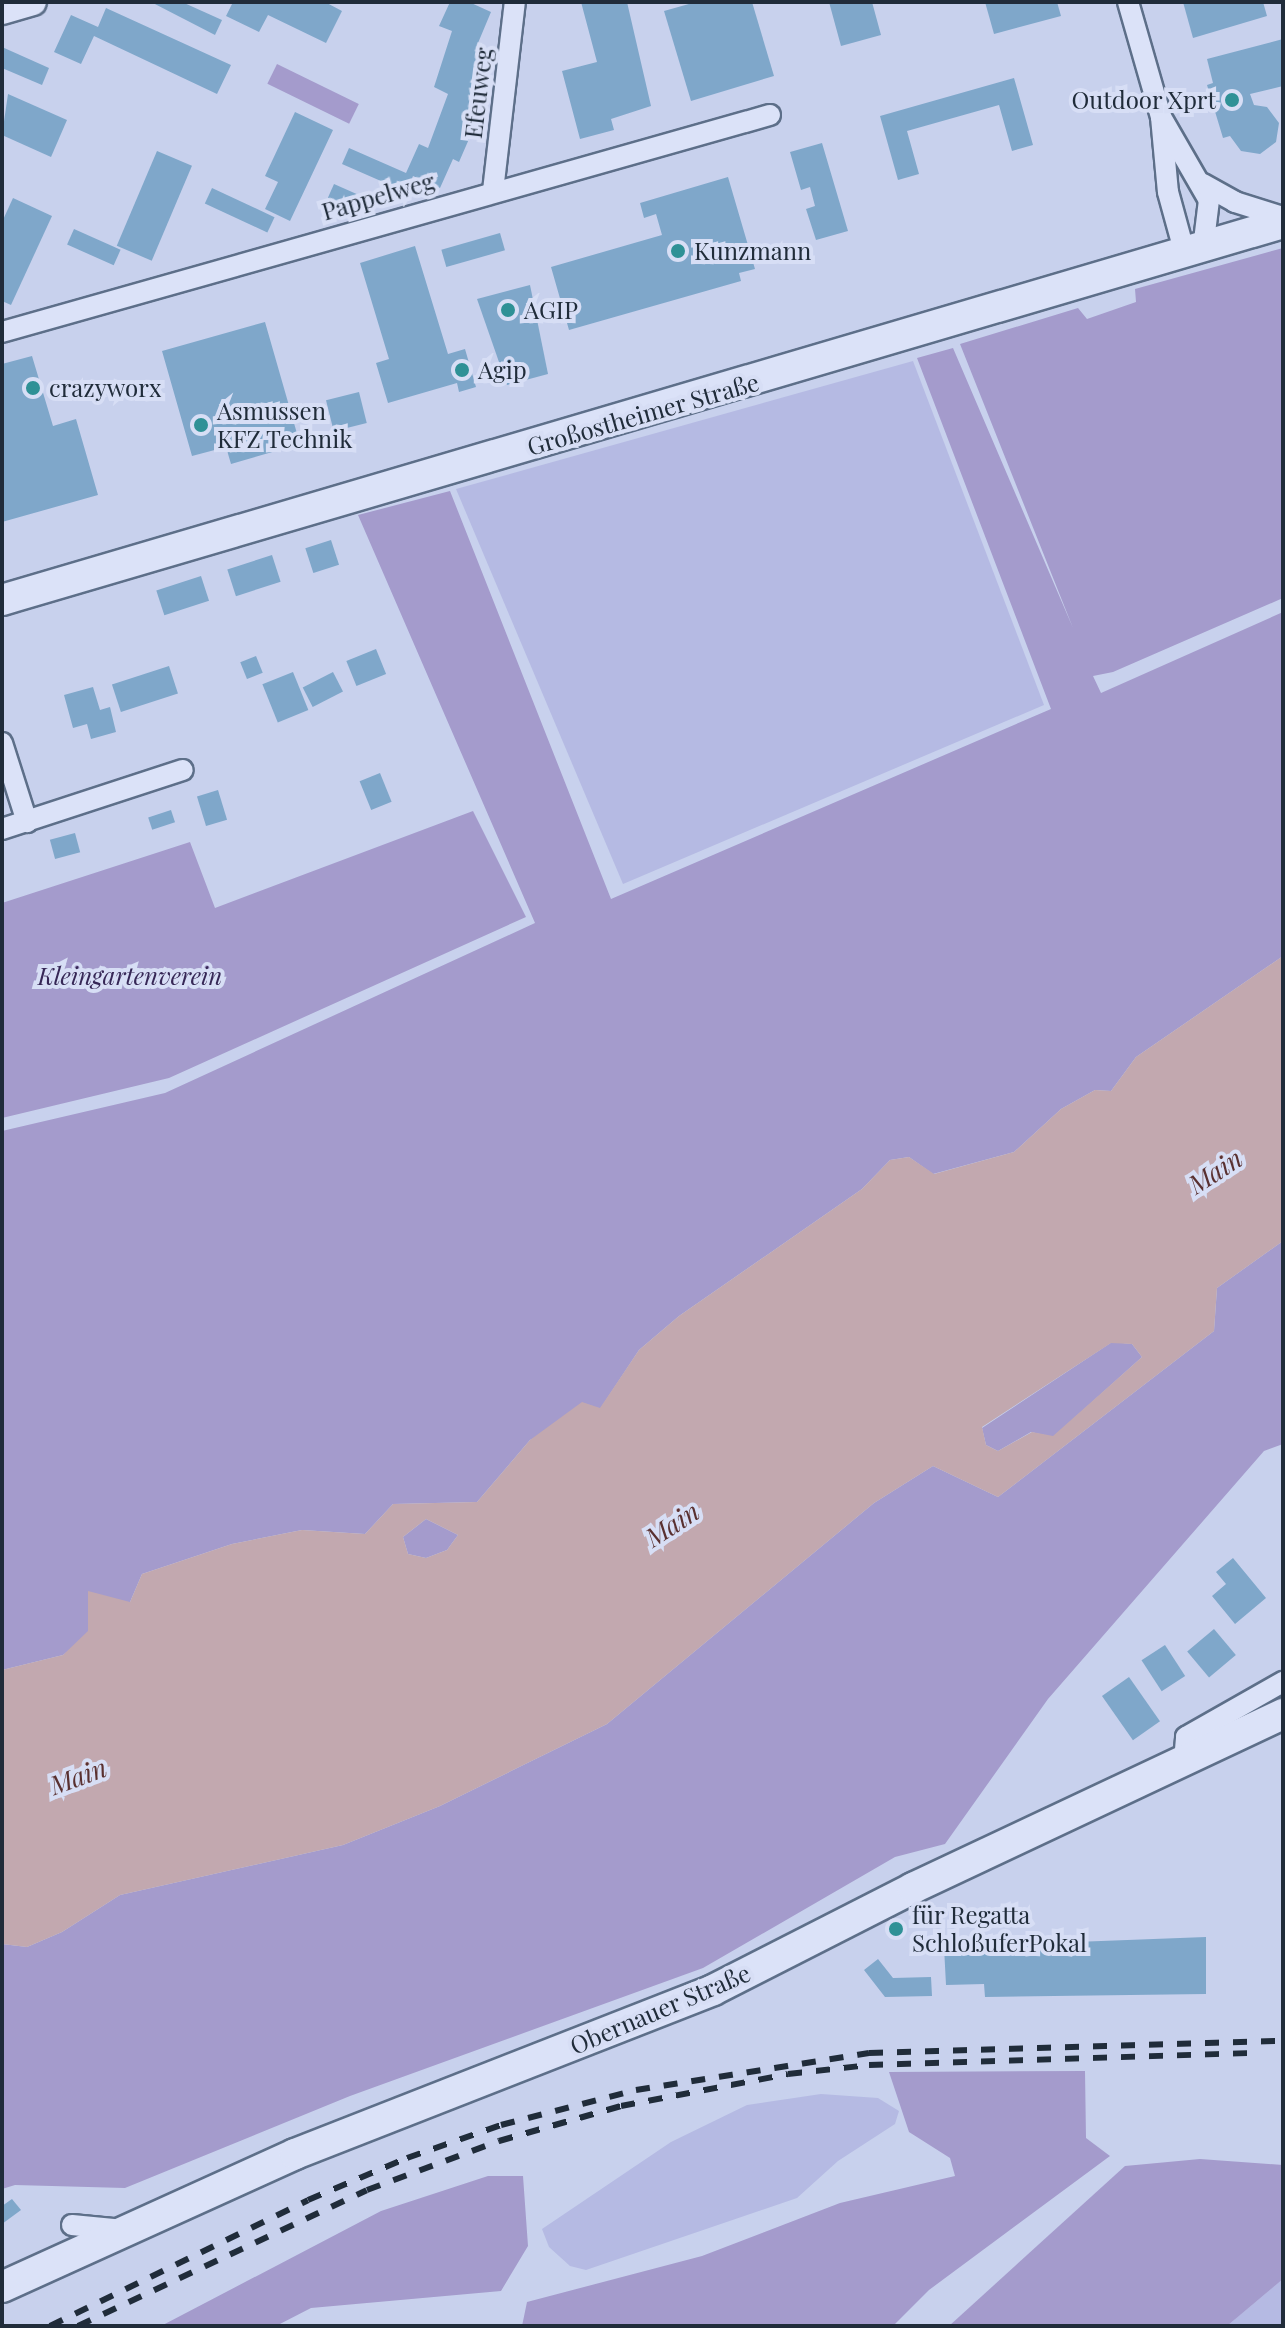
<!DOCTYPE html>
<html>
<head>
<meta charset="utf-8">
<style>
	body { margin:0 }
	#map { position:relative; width:1285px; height:2328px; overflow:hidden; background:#c8d1ed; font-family:"Playfair Display",serif }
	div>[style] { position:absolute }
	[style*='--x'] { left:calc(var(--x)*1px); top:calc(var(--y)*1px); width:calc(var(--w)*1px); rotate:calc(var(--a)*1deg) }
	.farmland>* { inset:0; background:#b5bae3 }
	.green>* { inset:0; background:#a49bcc; transform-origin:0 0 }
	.water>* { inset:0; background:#c2a8af }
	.building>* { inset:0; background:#7fa7ca; transform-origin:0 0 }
	.roads { filter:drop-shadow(2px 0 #5d6f89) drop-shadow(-2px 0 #5d6f89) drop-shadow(0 2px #5d6f89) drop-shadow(0 -2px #5d6f89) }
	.minor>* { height:20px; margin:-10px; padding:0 10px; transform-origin:10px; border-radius:10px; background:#dbe2f8 }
	.tertiary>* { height:26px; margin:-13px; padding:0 13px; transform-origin:13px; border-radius:13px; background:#dbe2f8 }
	.secondary>* { height:30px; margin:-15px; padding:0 15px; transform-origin:15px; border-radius:15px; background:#dbe2f8 }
	.rail>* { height:6px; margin-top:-3px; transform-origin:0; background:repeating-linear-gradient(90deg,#202c3a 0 14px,transparent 0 28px) }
	.dots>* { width:22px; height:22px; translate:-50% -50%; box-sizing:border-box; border:4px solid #d7def5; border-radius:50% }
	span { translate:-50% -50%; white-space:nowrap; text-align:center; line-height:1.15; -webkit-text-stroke:8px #d7def5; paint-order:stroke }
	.street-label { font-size:24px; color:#202c3a }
	.poi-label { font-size:24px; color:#202c3a }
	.right { translate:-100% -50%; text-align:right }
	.left { translate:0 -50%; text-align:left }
	.park-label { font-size:24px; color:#362756; font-style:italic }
	.water-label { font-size:26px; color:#593030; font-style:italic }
	.frame { position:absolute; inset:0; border:4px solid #202c3a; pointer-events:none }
</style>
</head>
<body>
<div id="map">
	<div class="farmland">
		<i style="clip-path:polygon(913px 361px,1044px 705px,623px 884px,456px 489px)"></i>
		<i style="clip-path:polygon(821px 2094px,878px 2098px,899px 2111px,895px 2124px,838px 2161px,797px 2198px,586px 2270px,570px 2266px,549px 2247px,542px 2229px,671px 2142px,747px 2105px)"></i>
		<i style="clip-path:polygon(1283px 2279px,1283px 2326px,1227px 2326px,1240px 2315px)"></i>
	</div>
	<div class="green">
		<i style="left:277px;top:64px;width:91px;height:22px;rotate:26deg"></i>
		<i style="clip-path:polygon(1283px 248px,1283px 598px,1113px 672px,1093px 676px,1101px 693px,1283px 612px,1283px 956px,1136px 1057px,1111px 1091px,1095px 1090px,1061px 1109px,1014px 1152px,933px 1174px,909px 1157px,890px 1160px,862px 1189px,679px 1316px,639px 1350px,600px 1409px,530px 1440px,477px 1502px,393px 1504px,365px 1534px,302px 1530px,232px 1544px,142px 1574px,130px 1602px,63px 1655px,2px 1670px,2px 1131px,165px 1093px,535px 923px,358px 515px,450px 491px,611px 899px,1051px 709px,917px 358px,953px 348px,1073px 628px,960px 344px,1078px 308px,1087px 319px,1136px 302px,1135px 289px)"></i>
		<i style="clip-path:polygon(473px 811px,526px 917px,169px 1078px,2px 1118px,2px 903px,190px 842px,215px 908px)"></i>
		<i style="clip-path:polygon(1283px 1241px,1283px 1444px,1264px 1451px,1048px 1699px,945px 1844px,895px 1857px,703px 1968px,350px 2096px,125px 2188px,15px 2185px,2px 2189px,2px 1944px,27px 1947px,62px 1932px,120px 1895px,343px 1845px,440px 1806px,607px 1724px,874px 1503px,933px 1466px,998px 1497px,1214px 1331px,1217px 1288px)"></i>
		<i style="clip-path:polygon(1112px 1342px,1132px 1344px,1142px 1357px,1053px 1437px,1031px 1432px,998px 1451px,986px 1445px,982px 1428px)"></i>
		<i style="clip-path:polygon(426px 1519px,458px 1535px,447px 1550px,426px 1558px,408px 1554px,403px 1537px)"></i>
		<i style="clip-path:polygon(1085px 2071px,1086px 2138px,1110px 2156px,929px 2290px,893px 2326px,522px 2326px,527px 2302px,702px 2256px,840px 2203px,955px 2176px,950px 2158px,909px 2132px,889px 2072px)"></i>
		<i style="clip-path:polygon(1200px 2159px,1283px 2165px,1283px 2279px,1227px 2326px,949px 2326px,1125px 2166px)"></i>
		<i style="clip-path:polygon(488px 2176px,523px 2176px,528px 2246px,501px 2291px,311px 2308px,276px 2326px,161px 2326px,381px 2211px)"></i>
	</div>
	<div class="water">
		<i style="clip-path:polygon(evenodd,1283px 956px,1283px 1241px,1217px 1288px,1214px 1331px,998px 1497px,933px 1466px,874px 1503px,607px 1724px,440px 1806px,343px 1845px,120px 1895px,62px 1932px,27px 1947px,2px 1944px,2px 1670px,63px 1655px,88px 1631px,88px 1591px,130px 1602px,142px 1574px,232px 1544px,302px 1530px,365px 1534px,393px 1504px,477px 1502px,530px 1440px,582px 1402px,600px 1408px,639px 1350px,679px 1316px,862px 1189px,890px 1160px,909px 1157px,934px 1174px,1014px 1152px,1061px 1109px,1095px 1090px,1111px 1091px,1136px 1057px,1283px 956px,1111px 1343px,1132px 1344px,1142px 1357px,1053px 1436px,1032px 1432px,998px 1451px,986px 1445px,982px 1427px,1111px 1343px,1283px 956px,426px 1519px,458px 1535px,447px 1550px,426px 1558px,408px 1554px,403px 1537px,426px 1519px)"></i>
	</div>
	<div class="building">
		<i style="clip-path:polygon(151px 2px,182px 2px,222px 20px,215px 35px)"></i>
		<i style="clip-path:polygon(233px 2px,325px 2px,342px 11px,326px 43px,268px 15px,259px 32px,226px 16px)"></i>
		<i style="clip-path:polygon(450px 2px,469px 2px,491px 12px,478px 43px,485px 46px,474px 73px,483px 77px,471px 104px,482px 109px,459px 162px,453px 159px,440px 188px,413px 176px,406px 192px,342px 164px,349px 148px,406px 173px,419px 144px,428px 148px,448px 94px,434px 87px,452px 31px,439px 26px)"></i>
		<i style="clip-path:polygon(581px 2px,627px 2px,651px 106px,611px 119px,614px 130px,580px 139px,562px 71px,597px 62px)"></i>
		<i style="clip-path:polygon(696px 2px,752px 2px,774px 76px,691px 101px,664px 11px)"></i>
		<i style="clip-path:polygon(829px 2px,872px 2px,881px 35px,841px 46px)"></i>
		<i style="clip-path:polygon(985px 2px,1057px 2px,1061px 16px,994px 34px)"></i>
		<i style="clip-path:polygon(1183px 2px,1263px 2px,1267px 16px,1193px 38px)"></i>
		<i style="clip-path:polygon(106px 8px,231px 65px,217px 94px,94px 36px,81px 64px,54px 52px,71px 15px,98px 27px)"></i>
		<i style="clip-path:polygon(1283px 39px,1283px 86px,1250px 94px,1254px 105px,1267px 107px,1279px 123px,1276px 142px,1260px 154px,1241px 151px,1230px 136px,1223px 138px,1207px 85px,1213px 83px,1207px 59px)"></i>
		<i style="clip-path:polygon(2px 47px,49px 68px,42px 85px,2px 68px)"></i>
		<i style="clip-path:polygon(1014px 78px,1033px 145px,1012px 151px,999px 105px,907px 131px,919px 174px,898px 180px,880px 116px)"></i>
		<i style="clip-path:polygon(8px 94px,67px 120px,51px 157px,2px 135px)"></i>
		<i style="clip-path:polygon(295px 112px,333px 130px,290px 221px,265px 209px,278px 182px,265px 176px)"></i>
		<i style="clip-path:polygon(822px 143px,848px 231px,816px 240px,806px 209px,815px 206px,810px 187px,801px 190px,790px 152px)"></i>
		<i style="left:157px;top:151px;width:38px;height:103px;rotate:23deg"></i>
		<i style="clip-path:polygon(728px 177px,755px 269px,739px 273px,741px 281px,569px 330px,551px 267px,662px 235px,656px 214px,644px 218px,640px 203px)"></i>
		<i style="left:334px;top:184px;width:34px;height:15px;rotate:24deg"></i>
		<i style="left:212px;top:188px;width:69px;height:17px;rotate:25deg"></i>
		<i style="clip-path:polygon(13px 198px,52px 216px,11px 305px,2px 301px,2px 222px)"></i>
		<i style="left:74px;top:229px;width:51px;height:17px;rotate:24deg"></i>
		<i style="left:500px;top:233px;width:18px;height:61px;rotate:74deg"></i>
		<i style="clip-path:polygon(415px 246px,448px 354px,465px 349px,476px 387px,459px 392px,457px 383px,388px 403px,376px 363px,389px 359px,360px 263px)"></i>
		<i style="clip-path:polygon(530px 285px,548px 374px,507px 385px,477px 299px)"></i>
		<i style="clip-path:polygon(265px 322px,300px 444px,231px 464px,226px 447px,192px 456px,162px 351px)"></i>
		<i style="clip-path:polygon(32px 356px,53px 426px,76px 419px,98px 495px,2px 522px,2px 364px)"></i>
		<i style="left:359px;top:392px;width:32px;height:34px;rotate:76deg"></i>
		<i style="left:331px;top:540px;width:26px;height:27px;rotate:72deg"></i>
		<i style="left:272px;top:555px;width:28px;height:47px;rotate:72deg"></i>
		<i style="left:201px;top:576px;width:26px;height:47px;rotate:72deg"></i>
		<i style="left:376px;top:649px;width:27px;height:32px;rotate:68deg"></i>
		<i style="left:256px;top:656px;width:18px;height:17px;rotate:68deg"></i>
		<i style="left:169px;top:666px;width:29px;height:60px;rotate:72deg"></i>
		<i style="left:293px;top:672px;width:41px;height:33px;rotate:68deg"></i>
		<i style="left:333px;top:672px;width:22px;height:34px;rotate:63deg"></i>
		<i style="clip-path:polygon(93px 687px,100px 710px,110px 707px,116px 732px,91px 739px,87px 724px,73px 728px,64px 695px)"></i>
		<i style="left:380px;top:773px;width:31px;height:22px;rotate:68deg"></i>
		<i style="left:218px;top:790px;width:31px;height:22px;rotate:73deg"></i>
		<i style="left:171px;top:810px;width:13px;height:24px;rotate:72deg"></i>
		<i style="left:75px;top:833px;width:20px;height:26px;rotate:75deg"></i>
		<i style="clip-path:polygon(1233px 1558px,1266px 1598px,1235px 1624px,1212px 1596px,1226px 1584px,1216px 1572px)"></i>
		<i style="left:1214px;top:1629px;width:34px;height:35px;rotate:50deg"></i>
		<i style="left:1165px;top:1645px;width:37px;height:28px;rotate:57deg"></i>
		<i style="left:1129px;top:1677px;width:54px;height:33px;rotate:55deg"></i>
		<i style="clip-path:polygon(1206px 1937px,1206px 1994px,985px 1997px,984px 1984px,946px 1985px,944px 1947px)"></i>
		<i style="clip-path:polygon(878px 1959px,893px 1978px,931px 1977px,932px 1996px,885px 1997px,864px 1970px)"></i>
		<i style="clip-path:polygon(12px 2199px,21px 2210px,2px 2224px,2px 2206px)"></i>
	</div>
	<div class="roads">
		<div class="minor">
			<i style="--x:1128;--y:2;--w:120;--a:74"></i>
			<i style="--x:1161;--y:117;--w:75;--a:84.7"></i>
			<i style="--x:1168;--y:192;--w:64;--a:74.7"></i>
			<i style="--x:1161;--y:117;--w:96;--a:60"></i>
			<i style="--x:1209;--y:200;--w:49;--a:97"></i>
			<i style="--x:1203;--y:184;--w:37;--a:29"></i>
			<i style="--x:1235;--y:202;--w:50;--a:17.4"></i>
			<i style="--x:493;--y:191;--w:190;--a:-83.4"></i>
			<i style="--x:2;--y:332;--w:798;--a:-15.78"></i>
			<i style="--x:2;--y:743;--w:83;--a:72.4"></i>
			<i style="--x:2;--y:829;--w:190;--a:-18.1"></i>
			<i style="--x:1184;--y:1761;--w:24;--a:-85"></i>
			<i style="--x:1186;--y:1737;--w:112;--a:-29.6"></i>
			<i style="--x:72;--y:2225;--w:52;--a:5.5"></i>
		</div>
		<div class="tertiary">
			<i style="--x:2;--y:11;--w:32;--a:-16"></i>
		</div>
		<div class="secondary">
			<i style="--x:2;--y:600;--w:1335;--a:-16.4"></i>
			<i style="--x:2;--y:2287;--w:322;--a:-24.4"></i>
			<i style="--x:295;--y:2154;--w:449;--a:-21.4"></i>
			<i style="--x:713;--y:1990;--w:225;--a:-27"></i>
			<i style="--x:913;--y:1888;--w:409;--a:-25.2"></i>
		</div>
	</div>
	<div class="rail">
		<i style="--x:50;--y:2326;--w:287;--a:-26"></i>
		<i style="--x:308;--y:2200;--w:108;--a:-23"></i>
		<i style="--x:407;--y:2158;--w:100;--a:-19.3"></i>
		<i style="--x:501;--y:2125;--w:139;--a:-14.5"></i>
		<i style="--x:636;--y:2090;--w:236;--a:-9"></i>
		<i style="--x:869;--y:2053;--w:414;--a:-1.7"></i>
		<i style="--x:78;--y:2326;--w:319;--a:-25.2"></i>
		<i style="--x:367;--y:2190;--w:141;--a:-20.4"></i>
		<i style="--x:499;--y:2141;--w:127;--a:-16"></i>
		<i style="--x:621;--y:2106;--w:170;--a:-10.8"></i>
		<i style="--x:788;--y:2074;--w:81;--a:-6.3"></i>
		<i style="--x:869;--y:2065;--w:386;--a:-1.8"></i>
	</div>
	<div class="dots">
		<i style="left:1232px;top:100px;background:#2f9196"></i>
		<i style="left:678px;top:251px;background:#2f9196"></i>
		<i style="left:508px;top:310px;background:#2f9196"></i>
		<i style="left:462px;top:370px;background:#2f9196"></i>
		<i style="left:33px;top:388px;background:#2f9196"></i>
		<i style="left:201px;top:425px;background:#2f9196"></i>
		<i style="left:896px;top:1929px;background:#2f9196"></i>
	</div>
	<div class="street-label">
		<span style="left:478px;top:93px;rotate:-83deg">Efeuweg</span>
		<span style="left:378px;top:196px;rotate:-16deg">Pappelweg</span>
		<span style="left:643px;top:414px;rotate:-16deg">Großostheimer Straße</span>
		<span style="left:660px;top:2009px;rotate:-23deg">Obernauer Straße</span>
	</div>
	<div class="poi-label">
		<span class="right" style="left:1216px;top:100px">Outdoor Xprt</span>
		<span class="left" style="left:694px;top:251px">Kunzmann</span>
		<span class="left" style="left:524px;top:310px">AGIP</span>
		<span class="left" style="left:478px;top:370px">Agip</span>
		<span class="left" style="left:49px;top:388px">crazyworx</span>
		<span class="left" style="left:217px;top:425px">Asmussen<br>KFZ Technik</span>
		<span class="left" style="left:912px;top:1929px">für Regatta<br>SchloßuferPokal</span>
	</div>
	<div class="park-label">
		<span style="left:130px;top:976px">Kleingartenverein</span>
	</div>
	<div class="water-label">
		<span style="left:1215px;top:1171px;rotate:-33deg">Main</span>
		<span style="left:672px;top:1524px;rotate:-33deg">Main</span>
		<span style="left:78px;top:1776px;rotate:-20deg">Main</span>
	</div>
	<div class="frame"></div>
</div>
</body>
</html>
